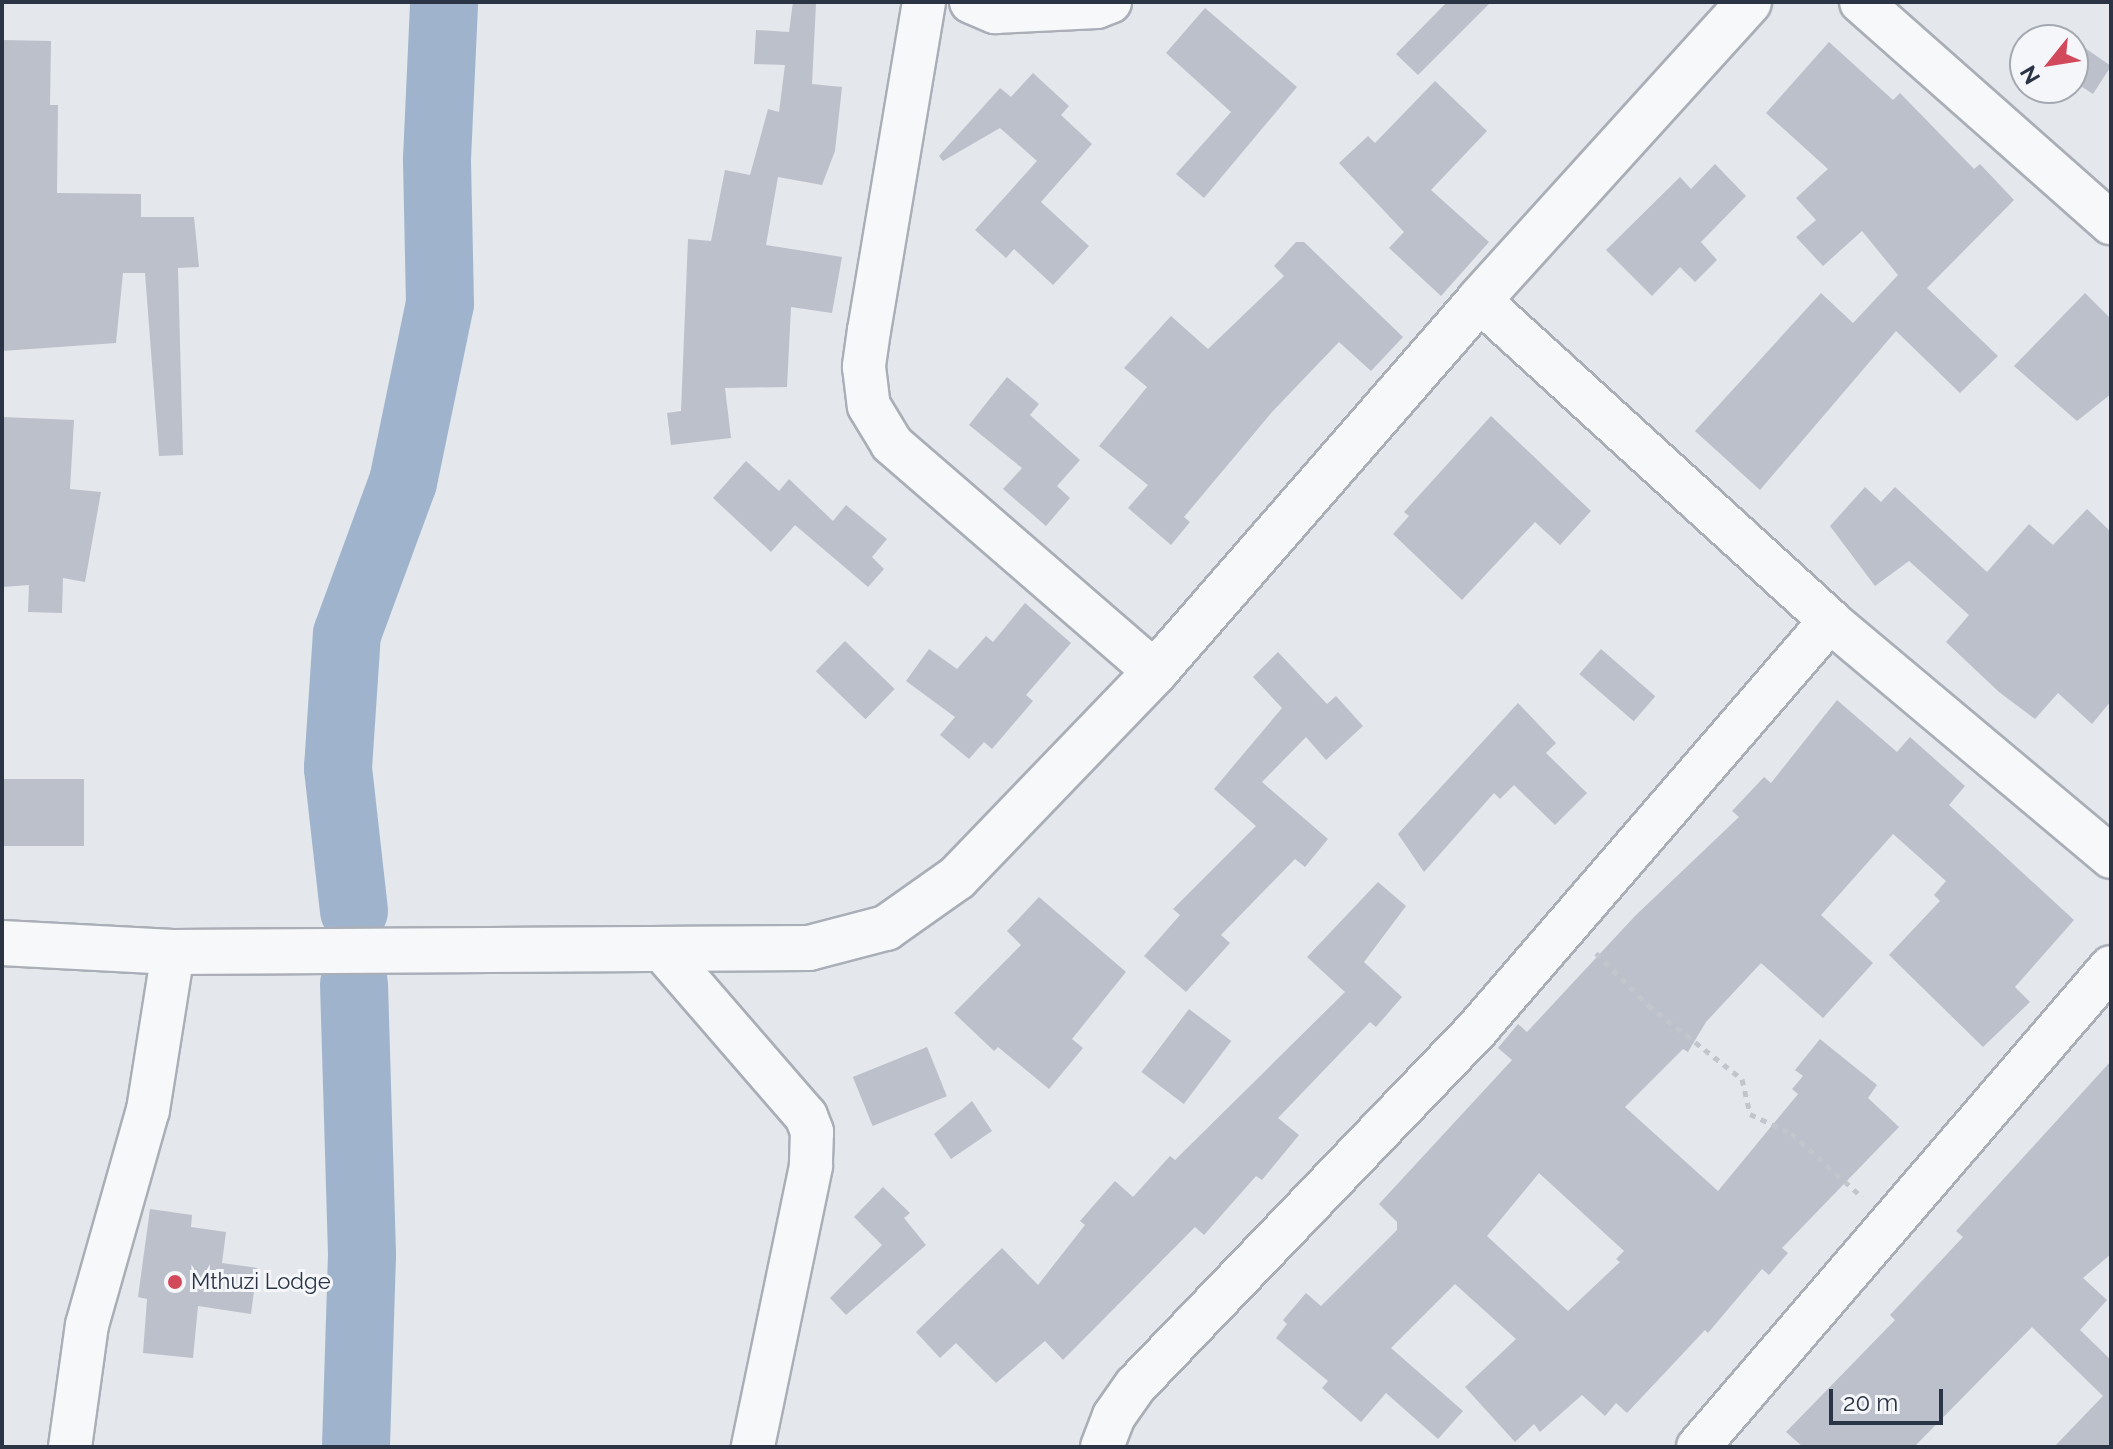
<!DOCTYPE html>
<html>
<head>
<meta charset="utf-8">
<style>
	body { margin:0 }
	#map { position:relative; width:2113px; height:1449px; overflow:hidden; background:#e4e7ec; font-family:Raleway,sans-serif }
	div>[style] { position:absolute }
	[style*='--x'] { left:calc(var(--x)*1px); top:calc(var(--y)*1px); width:calc(var(--w)*1px); rotate:calc(var(--a)*1deg) }
	.river>* { height:68px; margin:-34px; padding:0 34px; transform-origin:34px; border-radius:34px; background:#9fb4cc }
	.building>* { inset:0; background:#bbc0ca; transform-origin:0 0 }
	.path>* { height:5px; margin-top:-2.5px; transform-origin:0; background:repeating-linear-gradient(90deg,#c2c5cb 0 6px,transparent 0 12px) }
	.roads { filter:drop-shadow(2px 0 #a9aeb7) drop-shadow(-2px 0 #a9aeb7) drop-shadow(0 2px #a9aeb7) drop-shadow(0 -2px #a9aeb7) }
	.minor>* { height:42px; margin:-21px; padding:0 21px; transform-origin:21px; border-radius:21px; background:#f7f8fa }
	.tertiary>* { height:44px; margin:-22px; padding:0 22px; transform-origin:22px; border-radius:22px; background:#f7f8fa }
	.dots>* { width:22px; height:22px; translate:-50% -50%; box-sizing:border-box; border:4px solid #f4f6f9; border-radius:50% }
	span { translate:-50% -50%; white-space:nowrap; text-align:center; line-height:1.15; -webkit-text-stroke:6px #f4f6f9; paint-order:stroke }
	.poi-label { font-size:22px; color:#2b3445 }
	.left { translate:0 -50%; text-align:left }
	.frame { position:absolute; inset:0; border:4px solid #2b3445; pointer-events:none }
	.north { position:absolute; left:2009px; top:24px; width:80px; height:80px; box-sizing:border-box; background:#f4f6f9; border:2px solid #a4a8b1; border-radius:50%; rotate:240deg; font-size:22px; font-weight:700; line-height:32px; text-align:center; color:#2b3445 }
	.north::after { content:''; display:block; margin:auto; width:28px; height:36px; background:#d1495b; clip-path:polygon(50% 0,100% 100%,50% 72%,0 100%) }
	.scale { position:absolute; left:1829px; top:1389px; width:114px; height:36px; box-sizing:border-box; border:4px solid #2b3445; border-top:0; padding-left:10px; font-size:24px; line-height:28px; white-space:nowrap; color:#2b3445; -webkit-text-stroke:6px #f4f6f9; paint-order:stroke }
</style>
</head>
<body>
<div id="map">
	<div class="river">
		<i style="--x:354;--y:911;--w:144;--a:-96.4"></i>
		<i style="--x:338;--y:768;--w:134;--a:-86.2"></i>
		<i style="--x:347;--y:634;--w:162;--a:-69.8"></i>
		<i style="--x:403;--y:482;--w:182;--a:-78.3"></i>
		<i style="--x:440;--y:304;--w:145;--a:-91.2"></i>
		<i style="--x:437;--y:159;--w:157;--a:-87.4"></i>
		<i style="--x:354;--y:984;--w:271;--a:88.3"></i>
		<i style="--x:362;--y:1255;--w:192;--a:91.8"></i>
	</div>
	<div class="building">
		<i style="clip-path:polygon(793px 2px,816px 4px,812px 84px,842px 87px,835px 151px,822px 185px,778px 177px,766px 245px,842px 257px,832px 313px,791px 307px,787px 387px,725px 388px,731px 438px,671px 445px,667px 413px,681px 411px,688px 239px,711px 241px,725px 170px,750px 175px,768px 109px,779px 112px,785px 65px,754px 64px,756px 30px,789px 32px)"></i>
		<i style="clip-path:polygon(1447px 2px,1491px 2px,1418px 75px,1396px 54px)"></i>
		<i style="clip-path:polygon(1205px 8px,1297px 87px,1204px 198px,1176px 174px,1231px 112px,1166px 53px)"></i>
		<i style="clip-path:polygon(2px 40px,51px 41px,50px 105px,58px 105px,57px 193px,141px 194px,141px 217px,194px 217px,199px 267px,178px 268px,183px 455px,159px 456px,145px 273px,123px 273px,116px 343px,2px 351px)"></i>
		<i style="clip-path:polygon(1829px 42px,1893px 100px,1900px 93px,1974px 169px,1980px 164px,2014px 200px,1927px 288px,1998px 356px,1960px 393px,1896px 331px,1760px 490px,1695px 431px,1821px 293px,1853px 323px,1898px 275px,1862px 231px,1823px 266px,1796px 237px,1816px 220px,1796px 198px,1828px 169px,1766px 113px)"></i>
		<i style="clip-path:polygon(2085px 48px,2111px 66px,2093px 94px,2073px 81px,2073px 60px)"></i>
		<i style="clip-path:polygon(1033px 73px,1069px 106px,1061px 115px,1092px 144px,1041px 202px,1089px 246px,1053px 285px,1014px 249px,1006px 258px,975px 230px,1037px 161px,1000px 128px,943px 161px,939px 156px,1000px 88px,1011px 97px)"></i>
		<i style="clip-path:polygon(1435px 81px,1487px 131px,1431px 190px,1489px 242px,1441px 296px,1389px 248px,1404px 232px,1339px 163px,1368px 136px,1375px 143px)"></i>
		<i style="clip-path:polygon(1715px 164px,1746px 196px,1701px 242px,1717px 260px,1695px 282px,1680px 267px,1652px 296px,1606px 250px,1680px 177px,1691px 189px)"></i>
		<i style="clip-path:polygon(1296px 242px,1304px 242px,1403px 337px,1371px 371px,1339px 342px,1272px 412px,1184px 517px,1190px 522px,1171px 545px,1128px 508px,1148px 485px,1099px 446px,1147px 387px,1124px 368px,1171px 316px,1208px 349px,1284px 276px,1274px 266px)"></i>
		<i style="clip-path:polygon(2085px 293px,2111px 319px,2111px 394px,2077px 421px,2014px 366px)"></i>
		<i style="clip-path:polygon(1007px 377px,1039px 404px,1030px 415px,1080px 460px,1057px 486px,1070px 498px,1046px 526px,1003px 489px,1022px 468px,969px 425px)"></i>
		<i style="clip-path:polygon(1491px 416px,1591px 511px,1560px 545px,1535px 522px,1462px 600px,1393px 534px,1409px 516px,1404px 512px)"></i>
		<i style="clip-path:polygon(2px 417px,74px 420px,70px 489px,101px 492px,85px 582px,63px 578px,62px 613px,28px 612px,29px 585px,2px 587px)"></i>
		<i style="clip-path:polygon(746px 461px,779px 491px,789px 479px,833px 521px,846px 505px,887px 539px,872px 557px,884px 569px,868px 587px,795px 525px,771px 552px,713px 498px)"></i>
		<i style="clip-path:polygon(1865px 487px,1881px 502px,1895px 487px,1987px 572px,2029px 524px,2053px 545px,2087px 509px,2111px 532px,2111px 701px,2092px 724px,2058px 693px,2035px 719px,1999px 692px,1946px 642px,1969px 615px,1909px 561px,1875px 586px,1830px 526px)"></i>
		<i style="clip-path:polygon(1025px 603px,1071px 643px,1026px 695px,1033px 701px,992px 749px,984px 742px,969px 759px,940px 735px,955px 717px,906px 681px,929px 649px,957px 669px,986px 636px,993px 642px)"></i>
		<i style="left:845px;top:641px;width:69px;height:42px;rotate:44deg"></i>
		<i style="left:1601px;top:649px;width:72px;height:33px;rotate:41deg"></i>
		<i style="clip-path:polygon(1278px 652px,1327px 704px,1336px 696px,1363px 726px,1326px 760px,1306px 737px,1262px 782px,1328px 839px,1305px 867px,1295px 859px,1221px 935px,1230px 943px,1186px 992px,1144px 956px,1180px 915px,1173px 909px,1256px 826px,1214px 789px,1282px 708px,1253px 677px)"></i>
		<i style="clip-path:polygon(evenodd,1837px 700px,1897px 752px,1910px 737px,1965px 786px,1949px 805px,2074px 920px,2015px 987px,2030px 1002px,1983px 1047px,1889px 955px,1940px 901px,1934px 895px,1946px 881px,1893px 834px,1821px 915px,1873px 963px,1823px 1018px,1761px 963px,1706px 1022px,1688px 1052px,1683px 1049px,1625px 1107px,1718px 1191px,1798px 1094px,1792px 1089px,1803px 1076px,1795px 1070px,1820px 1039px,1877px 1085px,1868px 1098px,1899px 1127px,1782px 1248px,1788px 1253px,1769px 1275px,1762px 1269px,1708px 1333px,1705px 1330px,1627px 1413px,1616px 1403px,1605px 1416px,1582px 1395px,1540px 1432px,1534px 1424px,1515px 1442px,1465px 1387px,1516px 1339px,1455px 1284px,1391px 1348px,1463px 1411px,1438px 1439px,1386px 1393px,1361px 1422px,1322px 1388px,1328px 1381px,1276px 1338px,1287px 1324px,1283px 1320px,1306px 1293px,1321px 1306px,1397px 1230px,1397px 1222px,1379px 1204px,1512px 1060px,1498px 1048px,1518px 1024px,1527px 1032px,1635px 916px,1739px 817px,1732px 811px,1764px 777px,1771px 783px,1837px 700px,1539px 1173px,1624px 1251px,1616px 1259px,1620px 1262px,1568px 1311px,1487px 1236px,1539px 1173px)"></i>
		<i style="clip-path:polygon(1518px 703px,1556px 743px,1546px 753px,1587px 793px,1555px 825px,1514px 785px,1500px 799px,1494px 793px,1424px 872px,1398px 834px)"></i>
		<i style="left:2px;top:779px;width:82px;height:67px"></i>
		<i style="clip-path:polygon(1378px 882px,1406px 906px,1364px 962px,1402px 997px,1376px 1027px,1370px 1022px,1278px 1118px,1299px 1135px,1262px 1180px,1256px 1176px,1204px 1235px,1195px 1227px,1063px 1360px,1045px 1341px,996px 1383px,956px 1343px,940px 1358px,916px 1332px,1002px 1248px,1038px 1285px,1085px 1225px,1080px 1221px,1115px 1181px,1133px 1197px,1170px 1156px,1175px 1160px,1345px 992px,1307px 957px)"></i>
		<i style="clip-path:polygon(1039px 897px,1126px 972px,1072px 1039px,1083px 1048px,1049px 1089px,998px 1047px,994px 1051px,954px 1013px,1021px 945px,1007px 931px)"></i>
		<i style="left:1189px;top:1009px;width:53px;height:79px;rotate:37deg"></i>
		<i style="left:927px;top:1047px;width:53px;height:80px;rotate:68deg"></i>
		<i style="clip-path:polygon(2111px 1061px,2111px 1254px,2083px 1278px,2107px 1300px,2080px 1330px,2111px 1360px,2111px 1447px,2054px 1447px,2103px 1396px,2032px 1327px,1914px 1447px,1803px 1447px,1786px 1432px,1895px 1320px,1890px 1315px,1963px 1237px,1956px 1231px)"></i>
		<i style="clip-path:polygon(972px 1101px,992px 1131px,951px 1159px,934px 1134px)"></i>
		<i style="clip-path:polygon(883px 1187px,910px 1213px,904px 1218px,926px 1245px,846px 1315px,830px 1298px,882px 1245px,854px 1217px)"></i>
		<i style="clip-path:polygon(150px 1209px,192px 1215px,191px 1227px,226px 1232px,222px 1263px,257px 1268px,251px 1314px,198px 1306px,193px 1358px,143px 1353px,147px 1299px,138px 1297px)"></i>
	</div>
	<div class="path">
		<i style="--x:1596;--y:953;--w:74;--a:45"></i>
		<i style="--x:1648;--y:1005;--w:120;--a:38.2"></i>
		<i style="--x:1742;--y:1079;--w:36;--a:77"></i>
		<i style="--x:1750;--y:1114;--w:45;--a:24.9"></i>
		<i style="--x:1791;--y:1133;--w:96;--a:42"></i>
	</div>
	<div class="roads">
		<div class="minor">
			<i style="--x:924;--y:2;--w:333;--a:99.5"></i>
			<i style="--x:869;--y:330;--w:37;--a:98"></i>
			<i style="--x:864;--y:367;--w:39;--a:83"></i>
			<i style="--x:869;--y:406;--w:44;--a:58.8"></i>
			<i style="--x:892;--y:444;--w:348;--a:40.9"></i>
			<i style="--x:971;--y:2;--w:26;--a:23"></i>
			<i style="--x:995;--y:12;--w:102;--a:-2.8"></i>
			<i style="--x:1097;--y:7;--w:14;--a:-21"></i>
			<i style="--x:1861;--y:2;--w:334;--a:41.5"></i>
			<i style="--x:1479;--y:300;--w:476;--a:42.4"></i>
			<i style="--x:1830;--y:621;--w:367;--a:40"></i>
			<i style="--x:662;--y:950;--w:220;--a:49.1"></i>
			<i style="--x:806;--y:1116;--w:17;--a:69"></i>
			<i style="--x:812;--y:1132;--w:34;--a:92"></i>
			<i style="--x:811;--y:1166;--w:287;--a:101.7"></i>
			<i style="--x:70;--y:1447;--w:123;--a:-82.1"></i>
			<i style="--x:87;--y:1325;--w:223;--a:-74.2"></i>
			<i style="--x:148;--y:1110;--w:160;--a:-81"></i>
			<i style="--x:1102;--y:1447;--w:33;--a:-69"></i>
			<i style="--x:1114;--y:1416;--w:38;--a:-55"></i>
			<i style="--x:1136;--y:1385;--w:496;--a:-46.2"></i>
			<i style="--x:1479;--y:1027;--w:537;--a:-49.16"></i>
			<i style="--x:1698;--y:1447;--w:633;--a:-49.29"></i>
		</div>
		<div class="tertiary">
			<i style="--x:2;--y:943;--w:171;--a:3"></i>
			<i style="--x:173;--y:952;--w:636;--a:-0.36"></i>
			<i style="--x:809;--y:948;--w:80;--a:-14.6"></i>
			<i style="--x:886;--y:928;--w:87;--a:-35.2"></i>
			<i style="--x:957;--y:878;--w:286;--a:-46.1"></i>
			<i style="--x:1155;--y:672;--w:493;--a:-48.9"></i>
			<i style="--x:1479;--y:300;--w:402;--a:-47.8"></i>
		</div>
	</div>
	<div class="dots">
		<i style="left:175px;top:1282px;background:#d1495b"></i>
	</div>
	<div class="poi-label">
		<span class="left" style="left:191px;top:1282px">Mthuzi Lodge</span>
	</div>
	<div class="frame"></div>
	<div class="north">N</div>
	<div class="scale">20 m</div>
</div>
</body>
</html>
